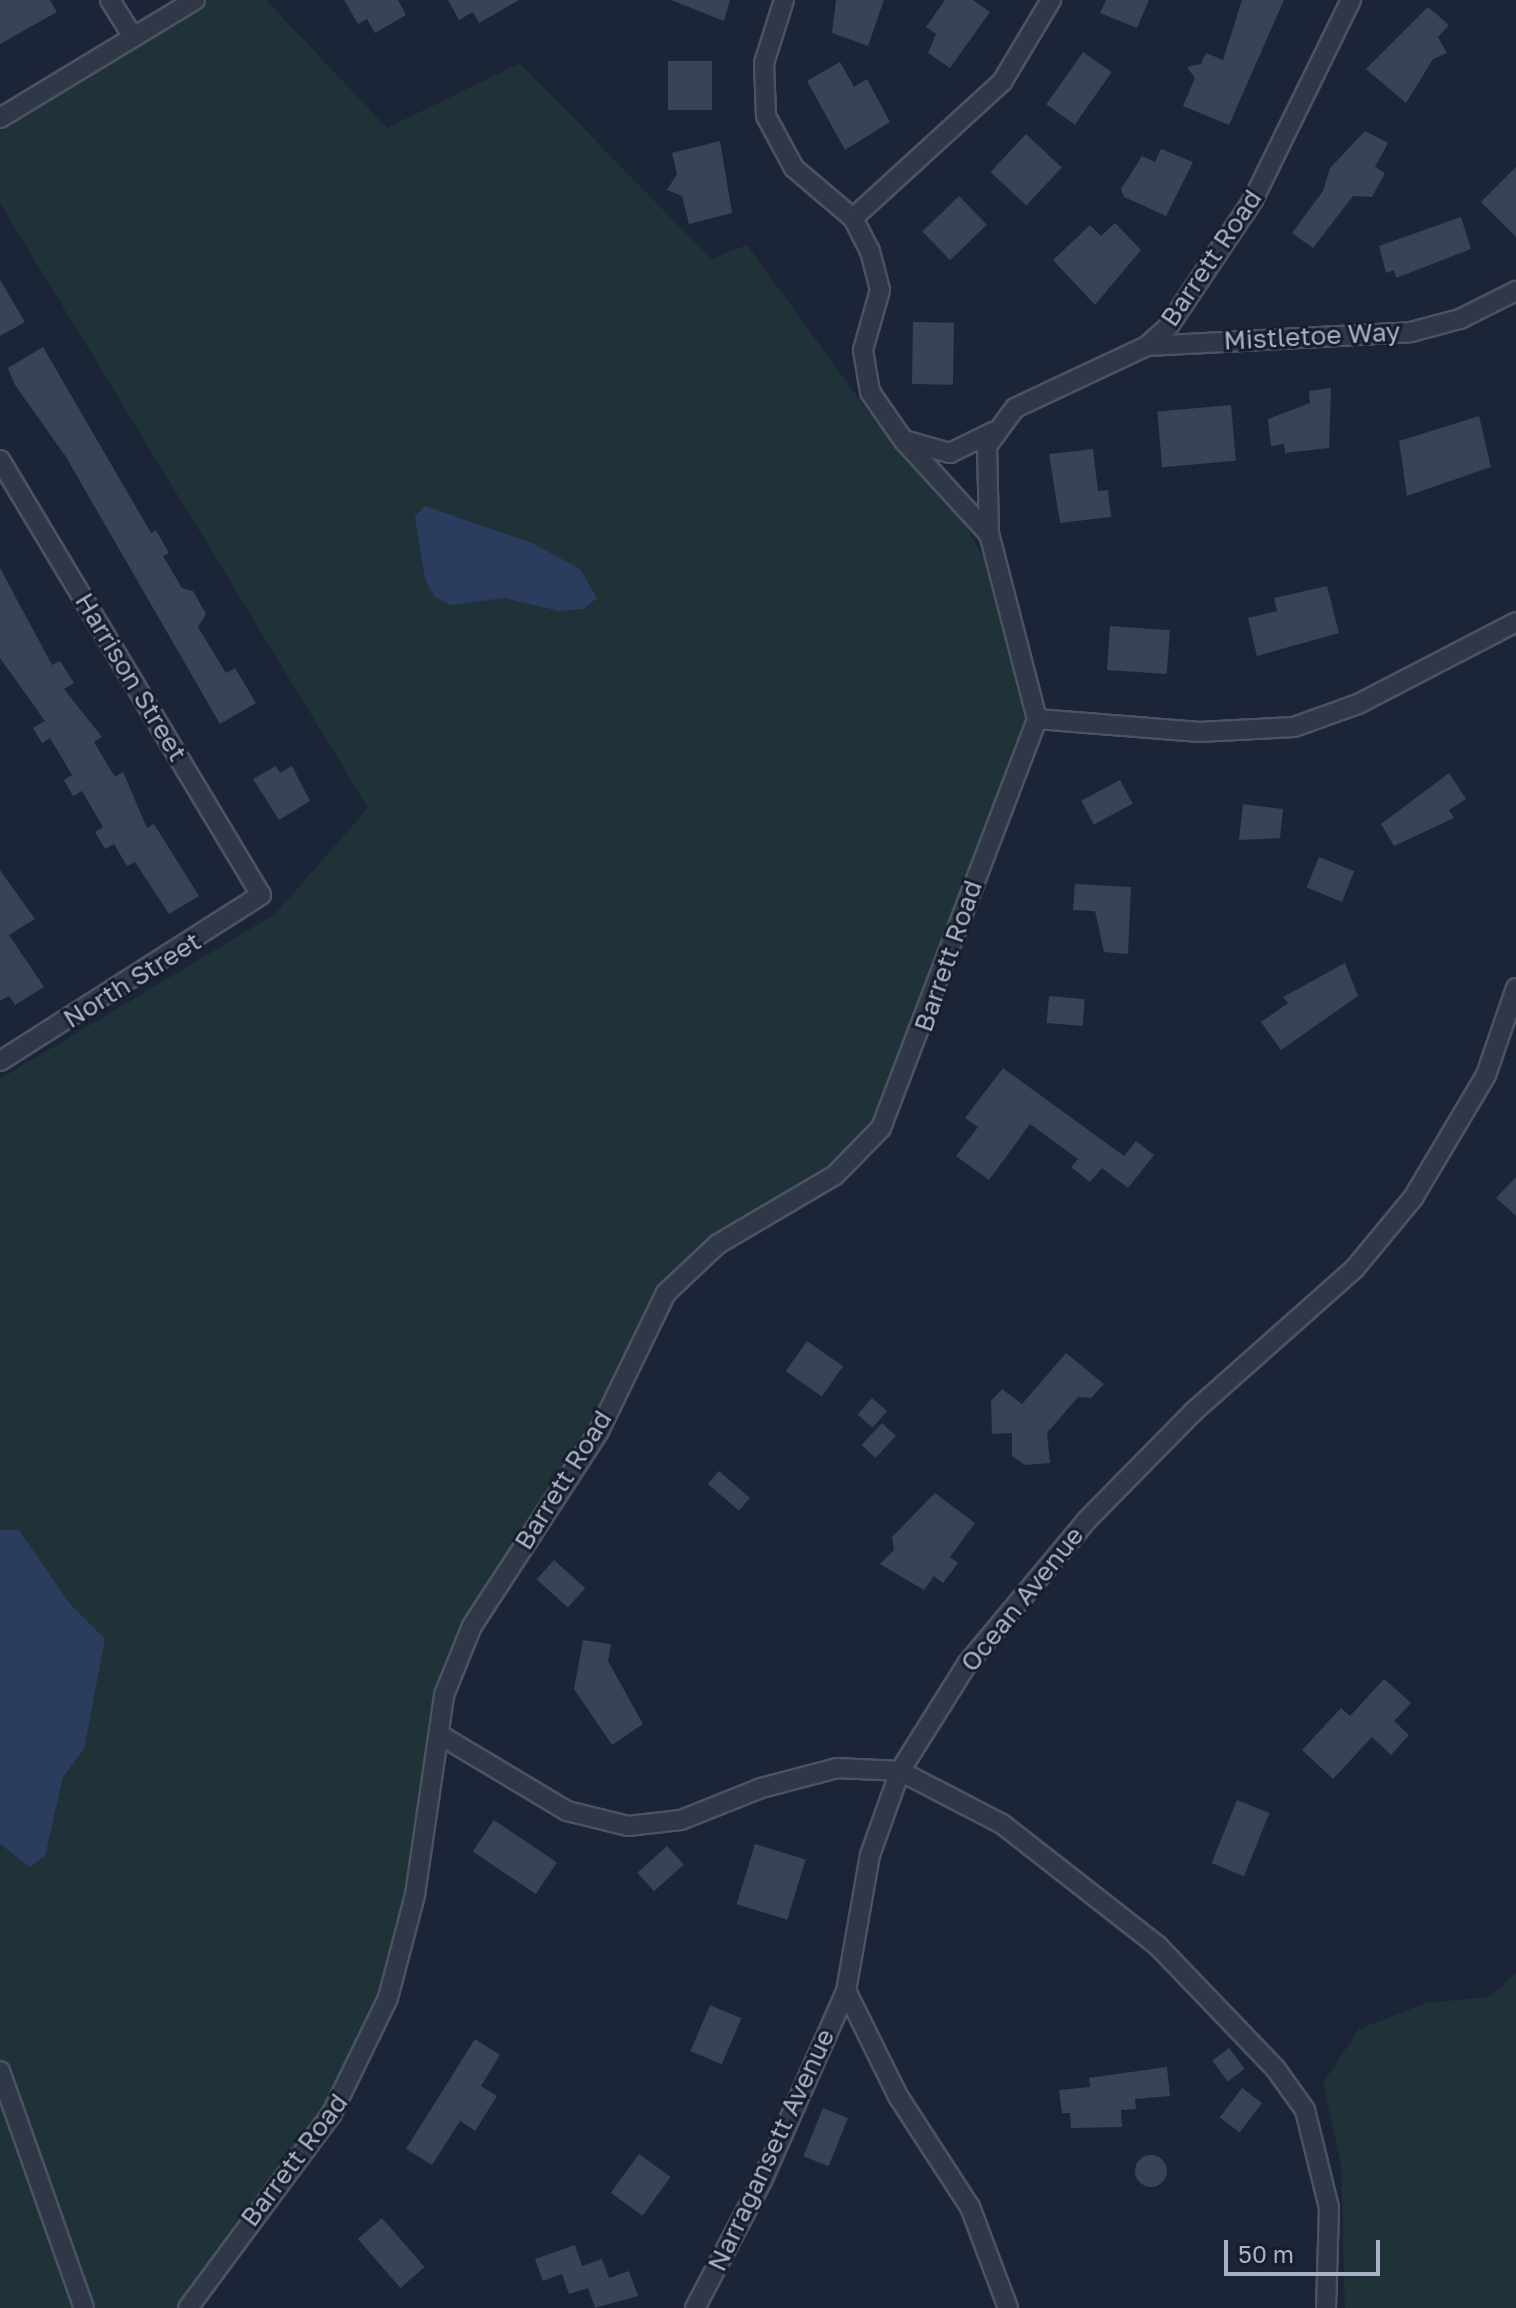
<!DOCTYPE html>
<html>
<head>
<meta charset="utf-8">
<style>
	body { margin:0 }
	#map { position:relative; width:1516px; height:2308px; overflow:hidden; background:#1c2537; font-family:"Golos Text",sans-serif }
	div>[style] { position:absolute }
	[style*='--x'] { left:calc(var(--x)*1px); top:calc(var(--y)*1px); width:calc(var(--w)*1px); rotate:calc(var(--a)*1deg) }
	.green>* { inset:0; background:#1e3238 }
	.water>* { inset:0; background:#2c3c5e }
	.building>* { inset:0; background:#384258; transform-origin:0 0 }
	.round { border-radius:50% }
	.roads { filter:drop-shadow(2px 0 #4b5262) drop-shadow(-2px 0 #4b5262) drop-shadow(0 2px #4b5262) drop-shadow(0 -2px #4b5262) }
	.street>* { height:18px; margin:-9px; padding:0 9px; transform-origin:9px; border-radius:9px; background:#303747 }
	span { translate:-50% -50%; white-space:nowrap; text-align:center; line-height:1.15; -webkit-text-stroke:6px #161d2b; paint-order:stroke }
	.street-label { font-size:26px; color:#a9b1c5 }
	.scale { position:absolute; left:1224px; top:2240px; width:156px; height:36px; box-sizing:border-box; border:4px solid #a9b1c5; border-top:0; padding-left:10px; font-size:24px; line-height:28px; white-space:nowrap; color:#a9b1c5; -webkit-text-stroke:6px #161d2b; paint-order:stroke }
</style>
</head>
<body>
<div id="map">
	<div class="green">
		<i style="clip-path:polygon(199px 0,266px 0,387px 128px,520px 63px,711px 259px,747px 245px,867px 410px,966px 526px,1010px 606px,1030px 719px,881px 1128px,835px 1175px,693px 1262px,458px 1661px,407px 1927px,357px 2072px,182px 2308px,0 2308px,0 1079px,275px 914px,368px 808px,0 203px,0 120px)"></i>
		<i style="clip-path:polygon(1516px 1973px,1516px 2308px,1345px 2308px,1341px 2164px,1323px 2083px,1359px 2029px,1426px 2003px,1489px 1997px)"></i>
	</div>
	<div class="water">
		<i style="clip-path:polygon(425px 506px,532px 543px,580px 569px,597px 598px,583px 609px,559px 611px,504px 598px,451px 605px,435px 597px,425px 579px,415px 517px)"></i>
		<i style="clip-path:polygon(0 1530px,19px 1530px,70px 1604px,105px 1639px,84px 1749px,63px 1777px,45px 1856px,30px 1867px,0 1844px)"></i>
	</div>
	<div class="building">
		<i style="clip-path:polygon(0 0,50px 0,57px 12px,0 44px)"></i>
		<i style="clip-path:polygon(344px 0,398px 0,406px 15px,375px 33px,367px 19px,358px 24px)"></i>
		<i style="clip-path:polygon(448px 0,519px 0,479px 23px,473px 12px,459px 20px)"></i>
		<i style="clip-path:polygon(671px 0,730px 0,724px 21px)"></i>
		<i style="clip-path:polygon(836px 0,884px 0,868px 46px,832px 33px)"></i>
		<i style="clip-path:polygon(945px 0,973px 0,990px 12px,950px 68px,928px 53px,936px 34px,926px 27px)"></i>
		<i style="clip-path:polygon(1106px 0,1149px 0,1137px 28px,1100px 13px)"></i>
		<i style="clip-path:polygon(1242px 0,1284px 0,1229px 125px,1183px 106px,1195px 78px,1187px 67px,1201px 64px,1206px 53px,1223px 60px)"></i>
		<i style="clip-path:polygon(1428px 7px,1449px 25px,1438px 37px,1447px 53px,1433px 59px,1406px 103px,1366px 69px)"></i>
		<i style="left:1083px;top:52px;width:35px;height:64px;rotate:35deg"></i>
		<i style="left:668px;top:61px;width:44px;height:49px"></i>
		<i style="clip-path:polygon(840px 62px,854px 87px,867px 79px,890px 122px,845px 150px,807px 81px)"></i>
		<i style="clip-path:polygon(1365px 131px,1388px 143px,1375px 167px,1385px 173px,1372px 197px,1353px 196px,1313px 248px,1292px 233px,1323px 191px,1330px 168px)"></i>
		<i style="left:1026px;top:134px;width:49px;height:52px;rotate:43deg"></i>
		<i style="clip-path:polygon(720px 141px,732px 213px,689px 224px,682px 196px,667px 190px,677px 174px,672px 153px)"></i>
		<i style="clip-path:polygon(1161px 149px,1193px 162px,1166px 216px,1124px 197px,1121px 189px,1142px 156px,1155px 162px)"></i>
		<i style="clip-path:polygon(1516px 167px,1516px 237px,1481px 202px)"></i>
		<i style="left:959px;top:196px;width:40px;height:51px;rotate:46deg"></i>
		<i style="clip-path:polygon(1461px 217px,1471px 249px,1396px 278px,1394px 270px,1386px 273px,1379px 246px)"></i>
		<i style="clip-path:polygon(1115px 223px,1141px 250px,1095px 305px,1053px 260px,1090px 225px,1101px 236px)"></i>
		<i style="clip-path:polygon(0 280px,25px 322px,0 336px)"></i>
		<i style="left:913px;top:322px;width:41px;height:62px;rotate:1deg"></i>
		<i style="clip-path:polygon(43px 347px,151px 533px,156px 530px,169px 553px,163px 556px,182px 588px,193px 591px,206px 614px,198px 627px,226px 673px,235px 668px,256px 703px,220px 724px,66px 457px,15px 385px,8px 368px)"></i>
		<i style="clip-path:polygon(1331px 388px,1329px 448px,1285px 453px,1284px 444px,1271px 446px,1268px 419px,1310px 403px,1309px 391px)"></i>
		<i style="left:1231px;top:405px;width:56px;height:74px;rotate:85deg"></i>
		<i style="clip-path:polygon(1479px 416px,1491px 467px,1407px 496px,1399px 441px)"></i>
		<i style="clip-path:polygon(1093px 449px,1098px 491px,1108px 490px,1111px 517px,1060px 523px,1049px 454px)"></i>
		<i style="clip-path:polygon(0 568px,52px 665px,60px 661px,74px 683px,64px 689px,102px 737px,94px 742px,115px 777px,123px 772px,147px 828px,154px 824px,199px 896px,169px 914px,135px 862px,127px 866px,114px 844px,105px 849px,95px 832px,103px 827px,82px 791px,73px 796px,64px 780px,72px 775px,50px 738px,42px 743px,33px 728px,45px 721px,0 658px)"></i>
		<i style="clip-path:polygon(1327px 586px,1339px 633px,1257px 656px,1248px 618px,1277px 611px,1274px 598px)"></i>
		<i style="left:1110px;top:626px;width:60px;height:44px;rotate:4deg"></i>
		<i style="clip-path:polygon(276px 766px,280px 773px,292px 766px,310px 801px,279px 820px,253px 779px)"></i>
		<i style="clip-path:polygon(1449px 773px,1466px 799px,1449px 810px,1454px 818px,1394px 846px,1381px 824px)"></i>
		<i style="left:1120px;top:780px;width:27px;height:44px;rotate:62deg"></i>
		<i style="clip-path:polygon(1243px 804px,1283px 809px,1280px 838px,1239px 840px)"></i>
		<i style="left:1319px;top:857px;width:38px;height:33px;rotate:22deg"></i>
		<i style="clip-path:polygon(0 870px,35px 919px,9px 935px,44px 987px,15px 1005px,9px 996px,0 1001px)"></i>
		<i style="clip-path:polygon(1075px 884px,1131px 887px,1128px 954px,1104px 952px,1095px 911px,1073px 910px)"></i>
		<i style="clip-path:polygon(1345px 963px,1358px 996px,1281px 1050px,1261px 1022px,1288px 1003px,1283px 997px)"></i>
		<i style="left:1049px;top:996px;width:36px;height:27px;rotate:5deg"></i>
		<i style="clip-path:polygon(1003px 1068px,1124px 1156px,1136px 1141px,1154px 1155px,1128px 1188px,1102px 1168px,1090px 1182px,1071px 1167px,1078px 1159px,1030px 1124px,989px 1180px,956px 1156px,978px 1127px,965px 1118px)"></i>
		<i style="clip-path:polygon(1516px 1177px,1516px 1216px,1496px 1198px)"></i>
		<i style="left:807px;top:1341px;width:44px;height:37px;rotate:35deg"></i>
		<i style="clip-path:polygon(1066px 1353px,1104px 1384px,1091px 1398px,1078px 1397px,1047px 1433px,1050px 1463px,1025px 1465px,1012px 1456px,1012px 1433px,992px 1434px,991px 1401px,1002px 1389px,1022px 1404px)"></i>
		<i style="left:872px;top:1398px;width:20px;height:22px;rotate:41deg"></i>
		<i style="left:882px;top:1423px;width:19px;height:30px;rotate:43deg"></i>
		<i style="left:719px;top:1471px;width:41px;height:17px;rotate:41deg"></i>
		<i style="clip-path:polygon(935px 1493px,975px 1523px,950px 1557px,958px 1563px,943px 1583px,934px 1576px,924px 1590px,880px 1564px,894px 1550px,892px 1537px)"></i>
		<i style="left:554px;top:1560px;width:42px;height:26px;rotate:42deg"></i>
		<i style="clip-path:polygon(583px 1640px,611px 1644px,608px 1661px,643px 1724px,612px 1745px,574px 1689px)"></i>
		<i style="clip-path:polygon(1384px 1679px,1411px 1703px,1394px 1721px,1409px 1735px,1391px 1755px,1372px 1737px,1333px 1779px,1302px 1750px,1341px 1708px,1350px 1716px)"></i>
		<i style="left:1237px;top:1800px;width:35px;height:68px;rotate:22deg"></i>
		<i style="left:494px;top:1820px;width:76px;height:38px;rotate:34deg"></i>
		<i style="left:755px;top:1844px;width:53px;height:63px;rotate:17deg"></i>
		<i style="left:667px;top:1846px;width:25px;height:40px;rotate:48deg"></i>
		<i style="left:710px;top:2005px;width:34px;height:50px;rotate:23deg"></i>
		<i style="clip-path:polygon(475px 2039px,500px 2055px,481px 2086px,497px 2096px,475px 2131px,460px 2121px,432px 2165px,406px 2149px)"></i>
		<i style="left:1229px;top:2048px;width:26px;height:21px;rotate:53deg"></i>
		<i style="clip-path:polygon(1167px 2067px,1170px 2096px,1135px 2099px,1136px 2109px,1121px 2110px,1122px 2127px,1071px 2128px,1070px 2113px,1062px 2113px,1059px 2090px,1090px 2087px,1089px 2078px)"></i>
		<i style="left:1242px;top:2088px;width:25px;height:37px;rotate:37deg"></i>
		<i style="left:823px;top:2108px;width:27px;height:52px;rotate:22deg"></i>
		<i style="left:639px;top:2154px;width:39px;height:48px;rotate:36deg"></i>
		<i class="round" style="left:1135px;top:2155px;width:32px;height:32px"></i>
		<i style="left:382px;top:2218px;width:65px;height:32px;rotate:49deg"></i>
		<i style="clip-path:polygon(575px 2245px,582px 2266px,602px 2259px,609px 2278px,629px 2271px,638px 2296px,595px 2308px,588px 2288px,569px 2294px,562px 2274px,543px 2281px,535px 2259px)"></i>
	</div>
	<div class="roads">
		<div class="street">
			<i style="--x:110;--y:0;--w:44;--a:58.1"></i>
			<i style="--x:784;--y:0;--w:66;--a:107.6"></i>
			<i style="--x:764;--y:63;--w:53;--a:87.8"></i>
			<i style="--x:766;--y:116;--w:59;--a:61.7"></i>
			<i style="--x:794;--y:168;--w:77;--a:40.3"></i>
			<i style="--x:853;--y:218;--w:37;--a:63"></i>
			<i style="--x:870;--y:251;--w:40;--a:75.6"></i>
			<i style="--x:880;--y:290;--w:62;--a:105.8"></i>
			<i style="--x:863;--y:350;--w:43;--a:80.5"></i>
			<i style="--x:870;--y:392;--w:60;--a:55.2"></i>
			<i style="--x:904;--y:441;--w:126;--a:47.6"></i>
			<i style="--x:0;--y:118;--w:228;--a:-31.2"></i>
			<i style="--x:853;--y:218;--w:202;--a:-42.4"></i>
			<i style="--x:1002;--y:82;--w:96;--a:-59.1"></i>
			<i style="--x:1147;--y:346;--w:264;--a:-3"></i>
			<i style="--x:1411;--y:332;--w:51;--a:-14.9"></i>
			<i style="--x:1460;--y:319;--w:63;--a:-26.6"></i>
			<i style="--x:907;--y:441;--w:45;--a:15.6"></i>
			<i style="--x:950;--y:453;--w:48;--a:-26"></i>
			<i style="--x:0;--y:460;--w:507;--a:59.04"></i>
			<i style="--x:261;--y:895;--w:309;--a:147.5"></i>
			<i style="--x:1037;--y:719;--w:191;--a:-104.5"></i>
			<i style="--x:989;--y:534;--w:88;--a:-91.3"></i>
			<i style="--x:987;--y:446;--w:47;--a:-53.6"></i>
			<i style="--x:1015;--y:408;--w:146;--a:-25.2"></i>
			<i style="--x:1147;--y:346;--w:28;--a:-42"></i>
			<i style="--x:1168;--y:327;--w:153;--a:-56.2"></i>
			<i style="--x:1253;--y:200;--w:223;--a:-63.9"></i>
			<i style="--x:1037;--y:719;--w:163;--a:4.6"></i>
			<i style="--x:1199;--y:732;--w:95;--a:-3"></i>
			<i style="--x:1294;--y:727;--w:68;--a:-19.8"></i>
			<i style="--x:1358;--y:704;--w:178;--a:-27.4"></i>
			<i style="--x:440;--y:1735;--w:148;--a:30.9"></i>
			<i style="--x:567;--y:1811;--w:63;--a:13.8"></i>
			<i style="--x:628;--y:1826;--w:53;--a:-6.5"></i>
			<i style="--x:681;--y:1820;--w:86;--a:-21.8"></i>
			<i style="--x:761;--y:1788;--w:79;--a:-14.7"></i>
			<i style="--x:837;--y:1768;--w:63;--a:2.7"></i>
			<i style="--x:900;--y:1771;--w:115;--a:27.5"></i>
			<i style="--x:1002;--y:1824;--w:197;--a:38"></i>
			<i style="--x:1157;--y:1945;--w:170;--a:46.2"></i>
			<i style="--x:1275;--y:2068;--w:52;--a:54.5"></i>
			<i style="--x:1305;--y:2110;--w:101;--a:76.2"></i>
			<i style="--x:1329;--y:2208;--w:100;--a:91.7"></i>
			<i style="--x:0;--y:2071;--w:251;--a:70.5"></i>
			<i style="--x:188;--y:2308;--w:240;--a:-53.5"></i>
			<i style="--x:331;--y:2115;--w:130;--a:-64"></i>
			<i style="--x:388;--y:1998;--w:106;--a:-75.3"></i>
			<i style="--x:415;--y:1895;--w:202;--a:-81.7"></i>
			<i style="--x:444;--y:1695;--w:74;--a:-67.9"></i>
			<i style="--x:472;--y:1626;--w:230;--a:-56.9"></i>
			<i style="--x:598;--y:1433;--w:156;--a:-64.1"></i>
			<i style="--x:666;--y:1293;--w:71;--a:-43.3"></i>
			<i style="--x:718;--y:1244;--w:136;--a:-30.5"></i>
			<i style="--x:835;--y:1175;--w:66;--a:-45.6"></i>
			<i style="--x:881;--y:1128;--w:438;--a:-69.1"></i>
			<i style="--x:695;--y:2308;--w:144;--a:-62.2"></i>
			<i style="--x:762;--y:2181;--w:208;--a:-66.1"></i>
			<i style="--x:1008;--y:2308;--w:108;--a:-110.6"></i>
			<i style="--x:970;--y:2207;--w:132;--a:-123"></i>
			<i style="--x:898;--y:2096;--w:117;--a:-116.3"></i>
			<i style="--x:846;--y:1991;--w:138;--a:-80"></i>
			<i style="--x:870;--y:1855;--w:89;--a:-70.3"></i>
			<i style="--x:900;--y:1771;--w:126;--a:-57.9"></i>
			<i style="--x:967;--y:1664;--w:186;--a:-50.2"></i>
			<i style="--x:1086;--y:1521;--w:153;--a:-45.5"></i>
			<i style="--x:1193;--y:1412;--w:217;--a:-41.6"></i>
			<i style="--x:1355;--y:1268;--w:91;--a:-50.4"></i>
			<i style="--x:1413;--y:1198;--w:143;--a:-59.3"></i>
			<i style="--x:1486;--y:1075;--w:92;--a:-71"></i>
		</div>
	</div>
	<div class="street-label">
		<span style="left:1211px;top:258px;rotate:-56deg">Barrett Road</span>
		<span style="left:1312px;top:336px;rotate:-3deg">Mistletoe Way</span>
		<span style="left:131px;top:677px;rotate:59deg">Harrison Street</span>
		<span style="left:948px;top:956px;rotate:-71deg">Barrett Road</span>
		<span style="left:132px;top:980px;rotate:-32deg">North Street</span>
		<span style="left:563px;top:1480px;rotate:-58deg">Barrett Road</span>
		<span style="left:1022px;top:1599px;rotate:-51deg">Ocean Avenue</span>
		<span style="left:771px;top:2150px;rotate:-65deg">Narragansett Avenue</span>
		<span style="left:294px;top:2160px;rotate:-53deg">Barrett Road</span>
	</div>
	<div class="scale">50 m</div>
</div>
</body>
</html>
